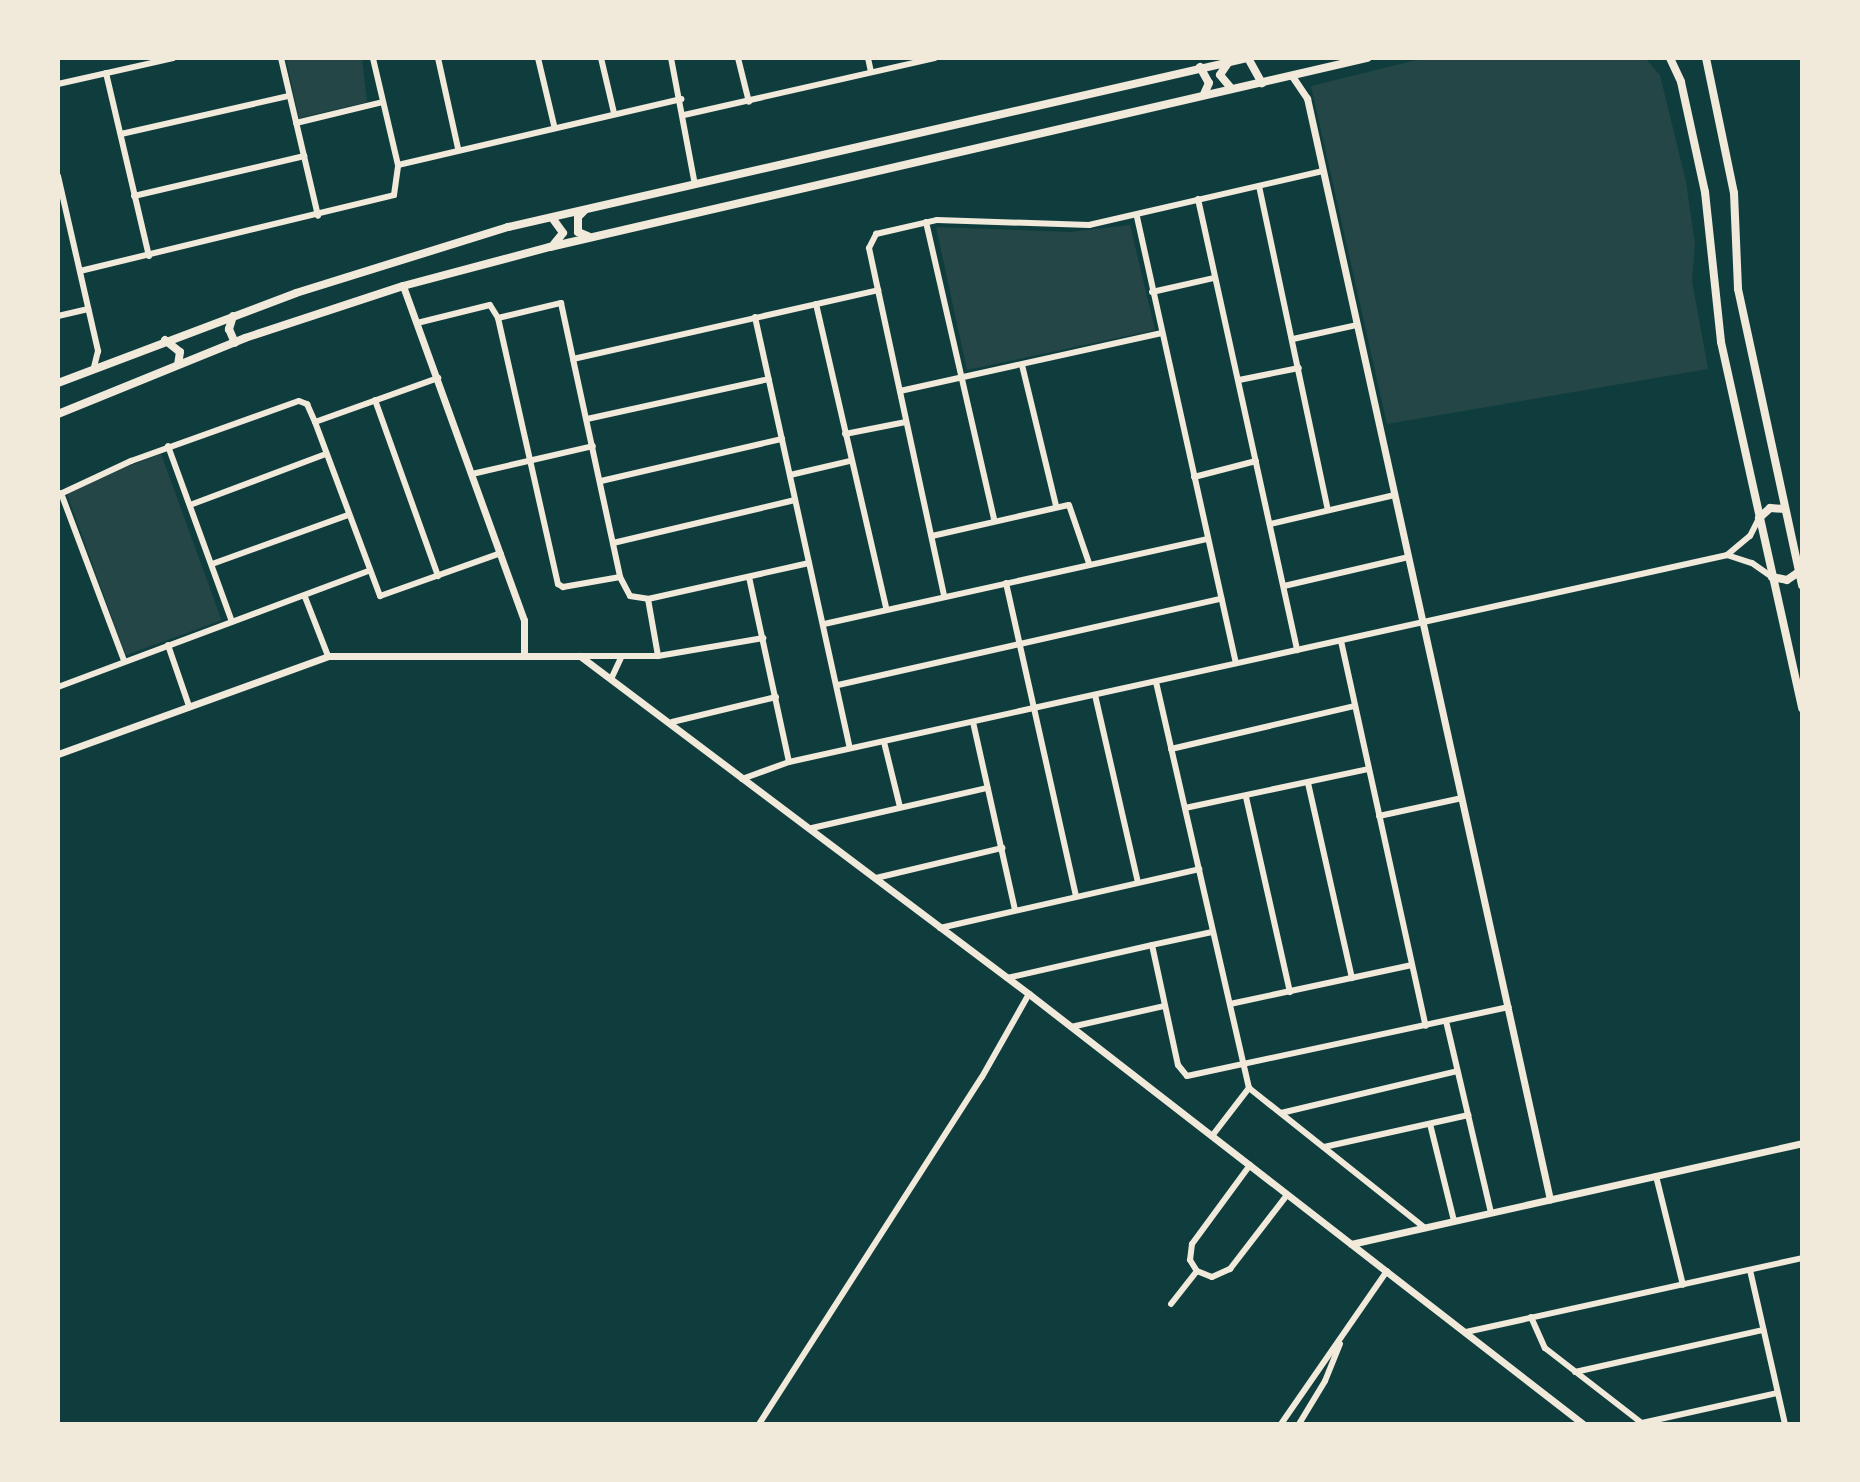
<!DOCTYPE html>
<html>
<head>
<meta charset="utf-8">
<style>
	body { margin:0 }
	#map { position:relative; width:1860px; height:1482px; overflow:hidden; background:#0f3d3e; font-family:"DejaVu Sans",sans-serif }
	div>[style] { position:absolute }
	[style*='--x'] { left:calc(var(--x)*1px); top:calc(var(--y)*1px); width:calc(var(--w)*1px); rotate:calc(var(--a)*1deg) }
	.green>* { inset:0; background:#244646; transform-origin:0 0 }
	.minor>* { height:6px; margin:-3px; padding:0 3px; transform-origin:3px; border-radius:3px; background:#f1e9da }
	.tertiary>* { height:7px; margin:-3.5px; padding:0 3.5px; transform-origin:3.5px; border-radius:3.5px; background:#f1e9da }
	.secondary>* { height:8px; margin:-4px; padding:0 4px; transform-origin:4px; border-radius:4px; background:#f1e9da }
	span { translate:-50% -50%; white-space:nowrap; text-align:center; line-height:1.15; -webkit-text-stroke:7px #f1e9da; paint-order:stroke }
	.frame { position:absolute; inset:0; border:60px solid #f1e9da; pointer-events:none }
</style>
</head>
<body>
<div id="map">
	<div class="green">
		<i style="clip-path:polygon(286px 58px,362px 58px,367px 102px,299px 118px)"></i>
		<i style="clip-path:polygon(1425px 58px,1645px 58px,1660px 75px,1686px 182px,1695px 244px,1692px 281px,1708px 369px,1387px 424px,1311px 86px)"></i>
		<i style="clip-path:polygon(1130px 225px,1155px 330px,967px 370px,936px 227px,1069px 232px)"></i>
		<i style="left:161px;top:454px;width:177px;height:102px;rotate:70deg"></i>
	</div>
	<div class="minor">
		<i style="--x:281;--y:58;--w:162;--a:76.8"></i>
		<i style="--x:438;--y:58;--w:92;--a:77.5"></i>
		<i style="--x:538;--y:58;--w:69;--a:76.6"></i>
		<i style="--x:601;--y:58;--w:57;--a:76.7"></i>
		<i style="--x:671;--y:58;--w:129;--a:79.3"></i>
		<i style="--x:738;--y:58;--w:45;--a:76"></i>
		<i style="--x:868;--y:58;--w:14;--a:78"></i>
		<i style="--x:106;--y:73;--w:188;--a:76.8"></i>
		<i style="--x:58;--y:84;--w:118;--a:-12.7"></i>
		<i style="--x:684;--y:115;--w:257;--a:-12.8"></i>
		<i style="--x:296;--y:123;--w:89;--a:-13.6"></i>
		<i style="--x:121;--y:134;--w:171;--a:-12.8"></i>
		<i style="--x:398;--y:165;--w:291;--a:-13.1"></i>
		<i style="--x:58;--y:176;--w:180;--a:77.1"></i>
		<i style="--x:98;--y:351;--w:16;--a:104"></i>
		<i style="--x:1259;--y:186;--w:331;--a:78"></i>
		<i style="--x:134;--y:196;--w:175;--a:-13.2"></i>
		<i style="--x:1198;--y:199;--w:462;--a:77.6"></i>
		<i style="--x:1137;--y:217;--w:457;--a:77.5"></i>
		<i style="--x:926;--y:222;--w:306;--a:77.1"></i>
		<i style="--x:80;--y:271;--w:323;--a:-13.6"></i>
		<i style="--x:394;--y:195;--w:30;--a:-82"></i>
		<i style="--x:398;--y:165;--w:110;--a:-103.2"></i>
		<i style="--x:878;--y:290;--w:311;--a:77.8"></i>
		<i style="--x:1152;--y:292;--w:64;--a:-12.7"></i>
		<i style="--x:816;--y:304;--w:312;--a:77"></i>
		<i style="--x:58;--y:316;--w:31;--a:-13"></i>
		<i style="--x:755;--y:317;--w:441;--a:77.6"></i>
		<i style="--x:498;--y:318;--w:273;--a:77.3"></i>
		<i style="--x:558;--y:584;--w:6;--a:31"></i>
		<i style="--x:563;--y:587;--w:58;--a:-10"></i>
		<i style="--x:417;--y:323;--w:75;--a:-13.9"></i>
		<i style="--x:490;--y:305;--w:15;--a:58"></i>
		<i style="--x:498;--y:318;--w:65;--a:-13.4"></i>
		<i style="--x:561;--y:303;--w:57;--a:77.9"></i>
		<i style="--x:573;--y:359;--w:313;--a:-12.7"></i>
		<i style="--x:878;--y:290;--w:43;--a:-102.1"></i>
		<i style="--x:869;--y:248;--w:16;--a:-63"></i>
		<i style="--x:876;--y:234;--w:63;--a:-12.9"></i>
		<i style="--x:937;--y:220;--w:152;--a:1.9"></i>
		<i style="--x:1089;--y:225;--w:240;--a:-13"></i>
		<i style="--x:1293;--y:339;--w:66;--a:-12.3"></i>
		<i style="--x:573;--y:359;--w:223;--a:77.8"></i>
		<i style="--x:620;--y:577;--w:21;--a:62"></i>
		<i style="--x:630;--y:596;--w:18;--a:9"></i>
		<i style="--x:648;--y:599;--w:165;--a:-12.6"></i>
		<i style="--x:1022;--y:365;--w:145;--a:76.4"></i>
		<i style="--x:1239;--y:380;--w:61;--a:-11.3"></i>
		<i style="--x:900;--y:391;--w:267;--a:-12.5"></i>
		<i style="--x:375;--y:400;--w:187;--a:70.3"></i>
		<i style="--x:587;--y:419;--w:186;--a:-12.4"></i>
		<i style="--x:315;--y:422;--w:131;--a:-19.7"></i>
		<i style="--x:845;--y:434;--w:62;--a:-11.1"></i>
		<i style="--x:168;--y:446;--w:187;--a:70"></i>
		<i style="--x:472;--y:474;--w:124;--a:-13"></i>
		<i style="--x:790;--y:475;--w:62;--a:-13.1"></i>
		<i style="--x:1194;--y:477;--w:64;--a:-14.5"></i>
		<i style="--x:601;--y:481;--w:186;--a:-13.1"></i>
		<i style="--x:61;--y:493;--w:179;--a:69.4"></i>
		<i style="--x:58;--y:495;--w:81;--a:-25"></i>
		<i style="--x:131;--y:461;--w:178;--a:-19.7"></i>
		<i style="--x:299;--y:401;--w:9;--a:21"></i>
		<i style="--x:307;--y:404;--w:20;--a:66"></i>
		<i style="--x:315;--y:422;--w:186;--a:69.5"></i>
		<i style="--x:380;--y:596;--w:128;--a:-19.6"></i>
		<i style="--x:190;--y:505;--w:145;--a:-20.6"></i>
		<i style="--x:1270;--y:524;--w:128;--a:-13.1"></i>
		<i style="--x:932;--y:536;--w:140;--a:-12.8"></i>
		<i style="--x:1069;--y:505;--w:61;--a:71"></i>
		<i style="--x:613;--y:543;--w:187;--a:-13.3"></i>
		<i style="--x:1727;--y:555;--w:30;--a:-40"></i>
		<i style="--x:1750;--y:536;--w:20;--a:-63"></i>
		<i style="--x:212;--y:564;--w:145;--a:-19.8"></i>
		<i style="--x:749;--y:577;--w:189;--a:77.8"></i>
		<i style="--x:1006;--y:583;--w:321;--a:77.4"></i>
		<i style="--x:1284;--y:586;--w:128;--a:-13.1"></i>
		<i style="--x:305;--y:597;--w:63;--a:68.7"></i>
		<i style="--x:648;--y:599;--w:58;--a:80"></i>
		<i style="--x:824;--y:624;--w:392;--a:-12.5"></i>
		<i style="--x:1341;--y:641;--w:394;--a:77.6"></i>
		<i style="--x:168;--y:645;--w:65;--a:71"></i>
		<i style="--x:580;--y:656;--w:78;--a:0"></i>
		<i style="--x:658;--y:656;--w:107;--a:-9.7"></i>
		<i style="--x:612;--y:677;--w:21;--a:-65"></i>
		<i style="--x:1156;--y:682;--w:417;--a:77.1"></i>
		<i style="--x:1249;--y:1088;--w:225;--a:38.5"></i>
		<i style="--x:838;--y:685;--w:393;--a:-12.7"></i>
		<i style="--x:58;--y:687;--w:332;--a:-20.5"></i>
		<i style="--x:1095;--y:695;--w:192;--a:77.1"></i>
		<i style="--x:672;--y:722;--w:107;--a:-13.5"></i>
		<i style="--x:973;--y:722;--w:193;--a:77.4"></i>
		<i style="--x:884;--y:742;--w:67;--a:76.2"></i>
		<i style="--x:1171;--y:749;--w:189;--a:-13.2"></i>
		<i style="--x:742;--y:779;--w:50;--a:-19.9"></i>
		<i style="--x:789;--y:762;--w:961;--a:-12.44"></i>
		<i style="--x:1727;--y:555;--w:26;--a:18"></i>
		<i style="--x:1752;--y:563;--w:24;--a:35"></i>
		<i style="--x:1308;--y:783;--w:200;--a:77.3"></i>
		<i style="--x:1246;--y:797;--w:200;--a:77.3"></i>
		<i style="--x:1185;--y:808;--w:187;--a:-12"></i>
		<i style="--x:1379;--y:816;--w:85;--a:-12.2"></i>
		<i style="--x:812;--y:828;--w:180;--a:-12.9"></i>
		<i style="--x:876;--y:878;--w:130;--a:-13.4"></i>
		<i style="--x:940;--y:928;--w:266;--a:-12.8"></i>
		<i style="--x:1212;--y:932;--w:61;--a:167.8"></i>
		<i style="--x:1152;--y:945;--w:123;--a:77.8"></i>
		<i style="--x:1178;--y:1065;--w:14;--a:51"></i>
		<i style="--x:1187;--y:1076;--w:329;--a:-12.1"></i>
		<i style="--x:1007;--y:978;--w:149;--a:-12.8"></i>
		<i style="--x:1230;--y:1004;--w:186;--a:-12.1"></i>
		<i style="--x:1446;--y:1021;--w:197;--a:76.8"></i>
		<i style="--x:1071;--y:1027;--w:95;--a:-12.7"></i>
		<i style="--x:1281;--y:1113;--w:181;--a:-13.4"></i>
		<i style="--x:1430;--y:1124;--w:100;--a:76.1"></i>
		<i style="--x:1212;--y:1136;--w:61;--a:-52.4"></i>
		<i style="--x:1324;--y:1147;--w:148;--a:-12.5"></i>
		<i style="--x:1250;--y:1165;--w:98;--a:126.3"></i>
		<i style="--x:1192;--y:1244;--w:16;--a:97"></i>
		<i style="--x:1190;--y:1260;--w:13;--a:58"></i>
		<i style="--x:1197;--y:1271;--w:16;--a:22"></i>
		<i style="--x:1212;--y:1277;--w:20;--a:-24"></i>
		<i style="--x:1230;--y:1269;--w:93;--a:-52.4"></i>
		<i style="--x:1656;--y:1176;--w:112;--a:76.1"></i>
		<i style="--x:1750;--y:1270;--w:158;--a:77.2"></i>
		<i style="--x:1171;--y:1304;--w:42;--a:-51.8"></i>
		<i style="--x:1531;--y:1317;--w:34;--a:66"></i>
		<i style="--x:1545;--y:1348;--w:124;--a:37.8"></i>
		<i style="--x:1466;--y:1332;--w:344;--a:-12.4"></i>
		<i style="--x:1575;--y:1372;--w:193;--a:-12.6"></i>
		<i style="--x:1642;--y:1423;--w:138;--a:-12.5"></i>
		<i style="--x:759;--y:1424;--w:412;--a:-57.3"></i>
		<i style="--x:982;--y:1077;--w:95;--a:-60.5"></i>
		<i style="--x:1281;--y:1424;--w:186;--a:-55.3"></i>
		<i style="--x:1299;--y:1424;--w:50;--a:-58.8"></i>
		<i style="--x:1325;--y:1381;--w:40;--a:-68"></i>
	</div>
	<div class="tertiary">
		<i style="--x:1292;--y:76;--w:27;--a:56"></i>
		<i style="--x:1307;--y:98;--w:1128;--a:77.56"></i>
		<i style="--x:403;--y:286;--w:355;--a:70.1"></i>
		<i style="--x:524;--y:620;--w:35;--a:90"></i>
		<i style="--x:58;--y:754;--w:287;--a:-19.9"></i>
		<i style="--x:328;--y:656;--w:252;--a:0"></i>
		<i style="--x:580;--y:656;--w:562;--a:36.97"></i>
		<i style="--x:1029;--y:994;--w:701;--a:37.82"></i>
		<i style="--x:1351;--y:1244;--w:462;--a:-12.6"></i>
	</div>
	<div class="secondary">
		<i style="--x:1248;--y:58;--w:29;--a:61"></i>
		<i style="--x:1670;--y:58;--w:26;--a:65"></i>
		<i style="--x:1681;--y:82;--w:113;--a:77.7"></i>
		<i style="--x:1705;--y:192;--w:151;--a:83.9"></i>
		<i style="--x:1721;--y:342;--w:375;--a:77.5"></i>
		<i style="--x:1706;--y:58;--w:138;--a:78.3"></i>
		<i style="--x:1734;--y:193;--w:96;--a:87.6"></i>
		<i style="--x:1738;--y:289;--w:303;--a:77.8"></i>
		<i style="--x:1228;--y:63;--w:14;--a:124"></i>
		<i style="--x:1220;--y:75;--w:17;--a:50"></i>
		<i style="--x:1200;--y:67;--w:18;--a:61"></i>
		<i style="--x:1209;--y:83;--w:12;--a:114"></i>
		<i style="--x:584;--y:211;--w:8;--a:135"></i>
		<i style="--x:578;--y:217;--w:15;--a:90"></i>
		<i style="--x:578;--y:232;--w:11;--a:22"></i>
		<i style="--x:553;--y:219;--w:17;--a:54"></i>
		<i style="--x:563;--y:233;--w:14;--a:129"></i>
		<i style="--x:233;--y:316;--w:14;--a:107"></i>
		<i style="--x:229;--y:329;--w:15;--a:67"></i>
		<i style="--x:165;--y:340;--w:19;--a:39"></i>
		<i style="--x:180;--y:352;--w:12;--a:99"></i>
		<i style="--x:58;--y:383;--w:254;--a:-20.7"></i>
		<i style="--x:296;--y:293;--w:222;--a:-17.3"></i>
		<i style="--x:508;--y:227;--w:758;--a:-12.88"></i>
		<i style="--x:58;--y:414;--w:202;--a:-22.1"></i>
		<i style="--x:245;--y:338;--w:166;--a:-18.2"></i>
		<i style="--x:403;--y:286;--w:152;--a:-14.9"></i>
		<i style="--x:550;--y:247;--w:839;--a:-13.03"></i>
		<i style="--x:1759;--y:518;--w:15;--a:-42"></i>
		<i style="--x:1770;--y:508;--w:15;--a:4"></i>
		<i style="--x:1772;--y:577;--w:15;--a:11"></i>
		<i style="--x:1787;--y:580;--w:14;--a:-34"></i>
	</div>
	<div class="frame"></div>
</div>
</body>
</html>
